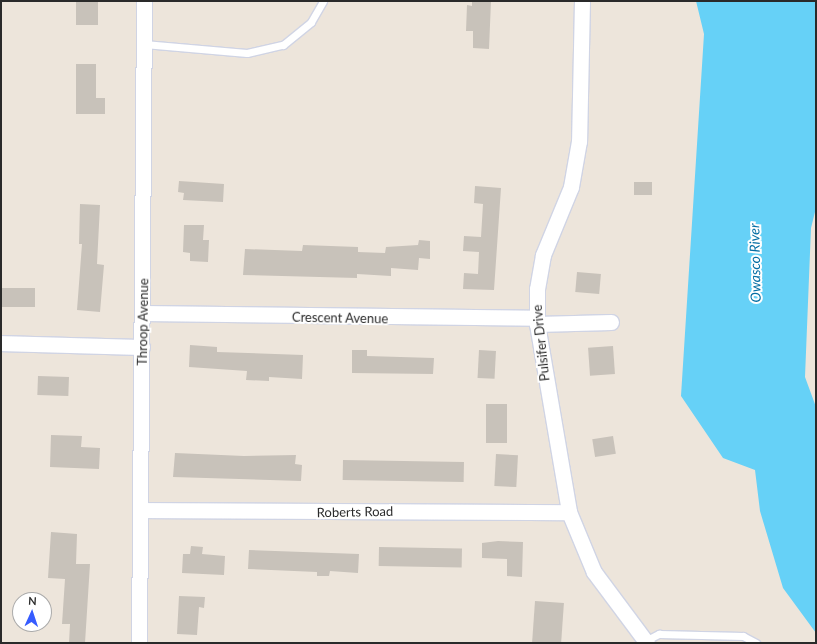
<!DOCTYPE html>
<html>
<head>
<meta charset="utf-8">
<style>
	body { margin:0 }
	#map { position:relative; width:817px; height:644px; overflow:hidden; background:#ede5db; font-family:Lato,sans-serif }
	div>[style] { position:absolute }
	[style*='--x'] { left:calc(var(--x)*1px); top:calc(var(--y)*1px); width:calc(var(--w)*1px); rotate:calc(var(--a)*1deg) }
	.water>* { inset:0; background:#66d1f7 }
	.building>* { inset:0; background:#c8c2ba; transform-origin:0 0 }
	.roads { filter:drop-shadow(1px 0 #d0d4e4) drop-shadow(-1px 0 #d0d4e4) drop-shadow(0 1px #d0d4e4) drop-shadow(0 -1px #d0d4e4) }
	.lane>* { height:7px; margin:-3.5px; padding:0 3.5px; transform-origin:3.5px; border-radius:3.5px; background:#fff }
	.street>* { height:15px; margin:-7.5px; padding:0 7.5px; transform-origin:7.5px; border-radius:7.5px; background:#fff }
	span { translate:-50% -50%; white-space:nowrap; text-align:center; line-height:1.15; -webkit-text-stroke:4px #fff; paint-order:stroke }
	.street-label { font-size:13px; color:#2a2a2a }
	.water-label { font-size:14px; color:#046ea4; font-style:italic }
	.frame { position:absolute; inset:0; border:2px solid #2a2a2a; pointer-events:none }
	.north { position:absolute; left:12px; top:592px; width:40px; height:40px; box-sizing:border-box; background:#fff; border:1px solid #aaa; border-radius:50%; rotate:3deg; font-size:11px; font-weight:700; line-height:16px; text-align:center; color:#2a2a2a }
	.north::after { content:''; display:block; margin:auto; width:14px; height:18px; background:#365cff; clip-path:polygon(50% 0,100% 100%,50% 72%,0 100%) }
</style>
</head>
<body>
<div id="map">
	<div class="water">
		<i style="clip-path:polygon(696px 1px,816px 1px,816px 208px,811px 228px,805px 377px,816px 407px,816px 633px,783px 588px,760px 511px,755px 470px,723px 458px,681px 396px,704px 34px)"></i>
	</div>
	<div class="building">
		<i style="left:76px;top:1px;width:22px;height:24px"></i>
		<i style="clip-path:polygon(472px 1px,491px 1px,489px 49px,473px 48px,473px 31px,466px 31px,467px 5px,472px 6px)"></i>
		<i style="clip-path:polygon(76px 64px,96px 64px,96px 98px,105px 98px,105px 114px,76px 114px)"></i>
		<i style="clip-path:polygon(179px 181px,224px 184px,223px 202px,183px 200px,184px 193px,178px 192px)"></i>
		<i style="left:634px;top:182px;width:18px;height:13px"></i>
		<i style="clip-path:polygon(475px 186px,501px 188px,494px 290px,463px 289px,464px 273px,478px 274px,479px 252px,463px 251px,464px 236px,481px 237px,483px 204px,474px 203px)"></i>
		<i style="clip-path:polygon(80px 204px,100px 205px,97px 264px,104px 265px,100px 312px,77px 310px,82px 244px,79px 244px)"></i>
		<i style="clip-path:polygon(184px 225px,204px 225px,203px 240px,209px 240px,208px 262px,190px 261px,190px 253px,183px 252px)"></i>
		<i style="clip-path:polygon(419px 240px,430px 241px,430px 259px,419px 258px,418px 270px,391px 268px,391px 276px,357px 274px,357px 278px,243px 275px,245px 249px,302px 251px,303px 245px,358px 247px,358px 252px,385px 253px,386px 247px,418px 245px)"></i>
		<i style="left:577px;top:272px;width:24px;height:20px;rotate:5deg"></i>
		<i style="left:1px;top:288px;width:34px;height:19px"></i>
		<i style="clip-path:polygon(190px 345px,217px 347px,217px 352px,303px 355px,302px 379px,269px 377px,269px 381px,246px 380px,247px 371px,189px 367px)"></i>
		<i style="left:613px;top:346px;width:28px;height:25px;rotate:86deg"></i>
		<i style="clip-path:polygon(352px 350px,367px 350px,367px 356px,434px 358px,433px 374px,352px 373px)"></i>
		<i style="left:479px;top:350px;width:17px;height:28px;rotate:3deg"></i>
		<i style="left:38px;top:376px;width:31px;height:19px;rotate:2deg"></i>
		<i style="left:486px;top:404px;width:21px;height:39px"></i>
		<i style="clip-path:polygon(51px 435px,82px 436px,81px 447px,100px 448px,99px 469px,50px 467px)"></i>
		<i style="left:613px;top:436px;width:18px;height:21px;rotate:81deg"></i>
		<i style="clip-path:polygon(175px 453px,244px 456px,296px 455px,295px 464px,302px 465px,301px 481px,173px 477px)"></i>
		<i style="left:496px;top:454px;width:22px;height:32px;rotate:3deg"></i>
		<i style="left:343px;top:460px;width:121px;height:20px;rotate:1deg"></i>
		<i style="clip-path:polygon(51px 532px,77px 534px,76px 564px,90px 564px,85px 643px,69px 643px,70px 624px,62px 624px,65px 579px,48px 578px)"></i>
		<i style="clip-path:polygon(498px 541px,523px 542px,522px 577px,507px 576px,507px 559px,482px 558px,482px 543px)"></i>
		<i style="clip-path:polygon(191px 546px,203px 547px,202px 554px,225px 556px,224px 575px,182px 573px,183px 554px,190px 554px)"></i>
		<i style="left:379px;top:547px;width:83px;height:19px;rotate:1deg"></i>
		<i style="clip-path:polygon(249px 550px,359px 554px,358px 573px,330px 571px,329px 576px,317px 576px,317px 572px,248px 569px)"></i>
		<i style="clip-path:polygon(179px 596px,205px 597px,204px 608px,199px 607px,197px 635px,177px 634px)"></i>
		<i style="left:535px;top:601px;width:29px;height:42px;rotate:4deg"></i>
	</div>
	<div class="roads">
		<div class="lane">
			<i style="--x:144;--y:44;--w:103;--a:5"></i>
			<i style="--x:247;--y:53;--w:37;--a:-13"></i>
			<i style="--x:283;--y:45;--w:36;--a:-39"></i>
			<i style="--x:311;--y:22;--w:24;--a:-60"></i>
			<i style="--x:645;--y:641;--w:16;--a:-27"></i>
			<i style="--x:659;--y:634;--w:84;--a:1.4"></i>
			<i style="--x:743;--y:636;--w:15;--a:28"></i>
		</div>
		<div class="street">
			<i style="--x:582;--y:1;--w:140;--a:91.2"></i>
			<i style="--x:579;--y:141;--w:47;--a:99.9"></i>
			<i style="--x:571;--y:187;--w:74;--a:112.4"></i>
			<i style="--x:543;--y:255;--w:35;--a:100"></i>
			<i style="--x:537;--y:289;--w:35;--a:90"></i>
			<i style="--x:537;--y:324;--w:191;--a:80.3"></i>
			<i style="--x:569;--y:512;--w:65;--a:67.4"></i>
			<i style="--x:594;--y:572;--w:89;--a:53.3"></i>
			<i style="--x:143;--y:313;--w:393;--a:0.7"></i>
			<i style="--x:537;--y:324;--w:74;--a:-1.5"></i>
			<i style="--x:1;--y:343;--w:141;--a:1.6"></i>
			<i style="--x:141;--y:510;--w:428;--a:0.3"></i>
			<i style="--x:139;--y:643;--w:642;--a:-89.55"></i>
		</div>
	</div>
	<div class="street-label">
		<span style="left:340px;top:318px;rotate:1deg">Crescent Avenue</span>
		<span style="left:143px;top:322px;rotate:-89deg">Throop Avenue</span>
		<span style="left:541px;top:343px;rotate:-96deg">Pulsifer Drive</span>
		<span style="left:355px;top:512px;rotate:-1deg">Roberts Road</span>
	</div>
	<div class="water-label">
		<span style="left:755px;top:263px;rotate:-91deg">Owasco River</span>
	</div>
	<div class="frame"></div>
	<div class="north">N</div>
</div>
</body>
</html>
